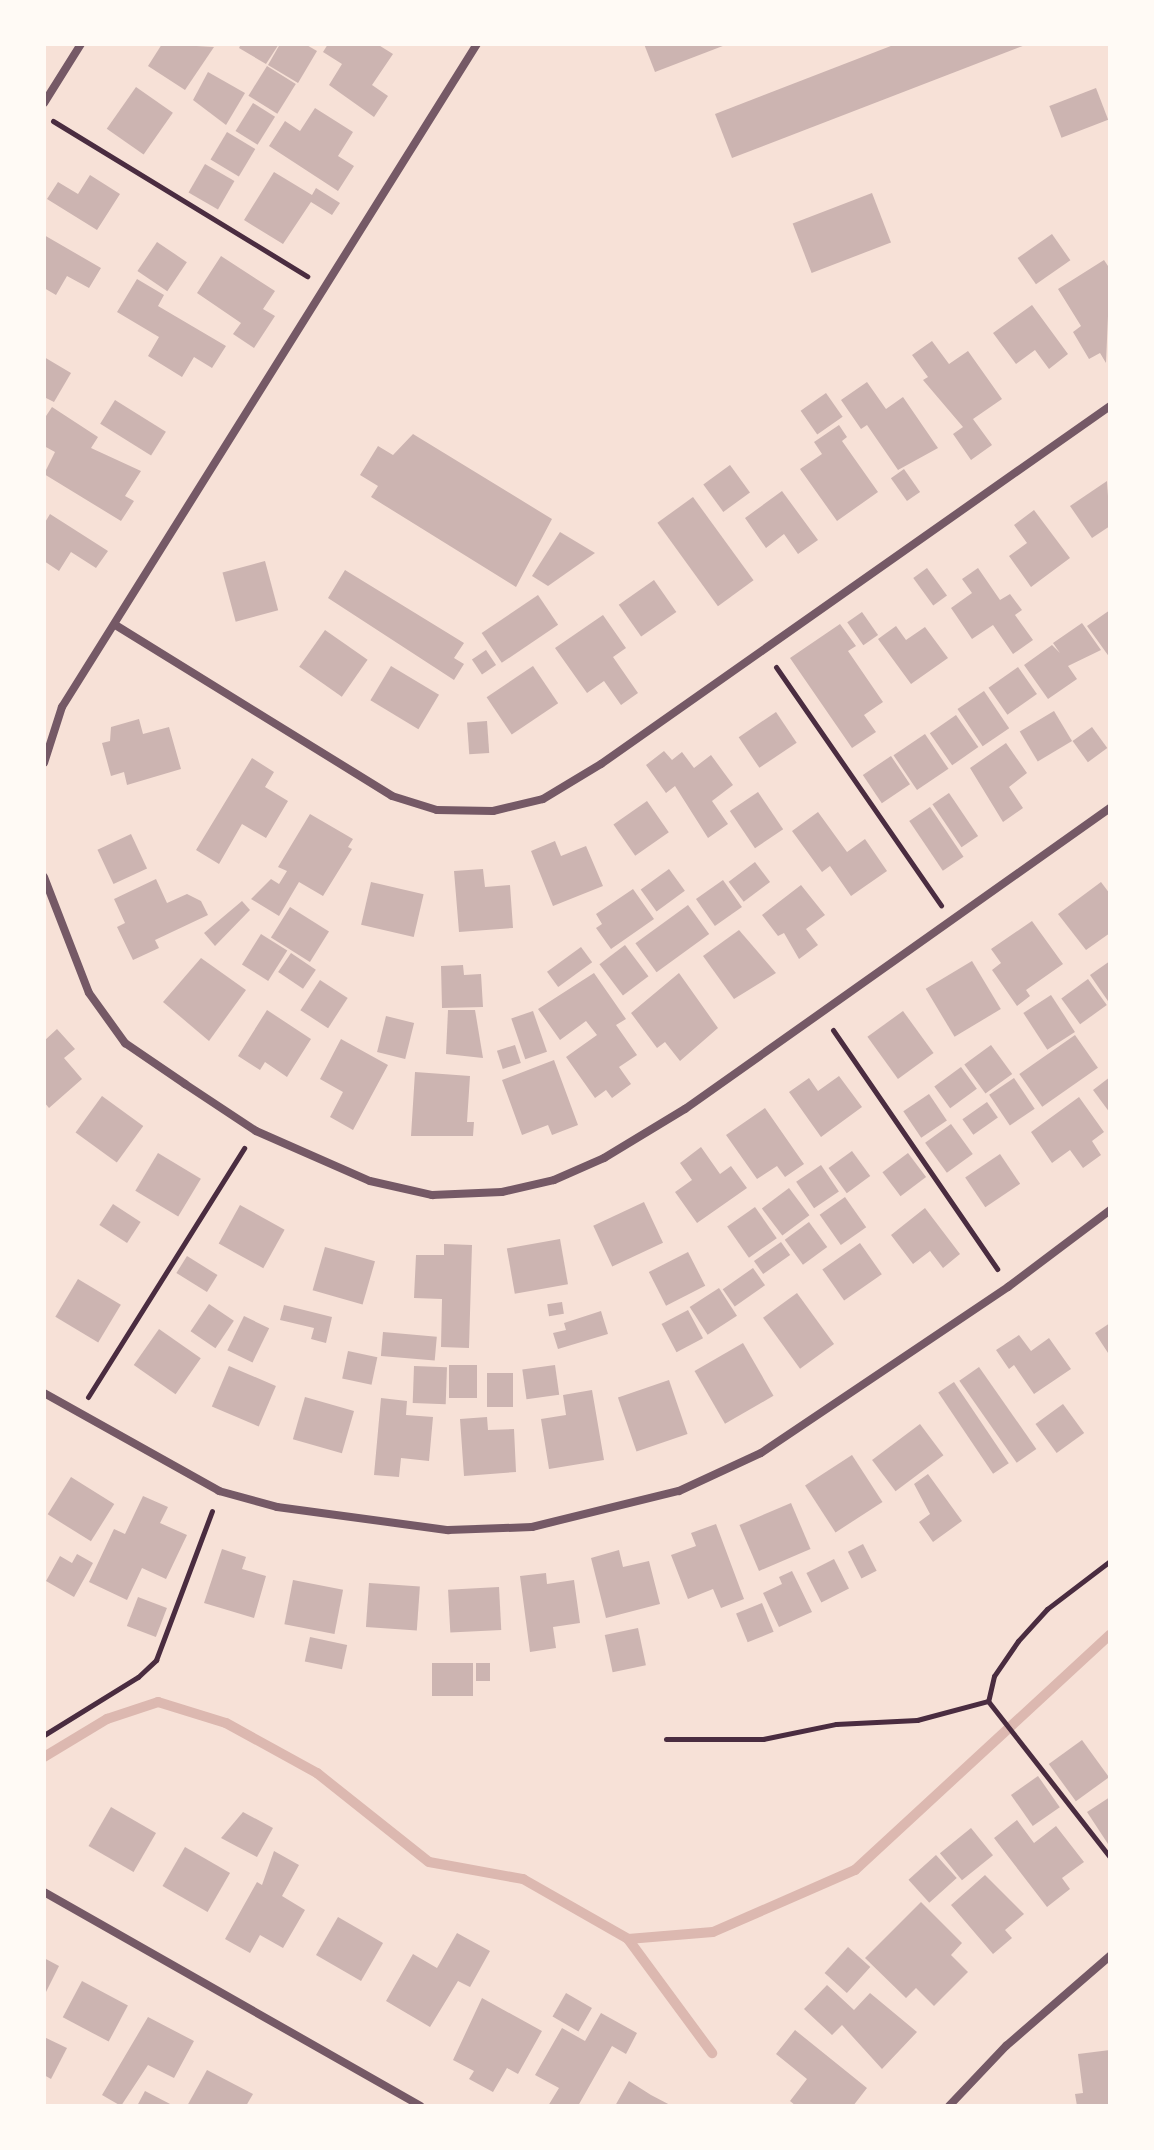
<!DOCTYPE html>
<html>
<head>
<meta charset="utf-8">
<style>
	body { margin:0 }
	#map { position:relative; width:1154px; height:2150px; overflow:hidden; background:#f7e1d7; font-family:Inter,sans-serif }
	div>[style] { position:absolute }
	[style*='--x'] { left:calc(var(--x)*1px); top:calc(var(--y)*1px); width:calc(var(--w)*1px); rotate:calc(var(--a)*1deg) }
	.stream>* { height:10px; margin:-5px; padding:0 5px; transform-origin:5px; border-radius:5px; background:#dcb8b0 }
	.building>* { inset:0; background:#ccb4b1; transform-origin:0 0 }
	.path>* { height:5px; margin:-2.5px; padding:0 2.5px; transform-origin:2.5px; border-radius:2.5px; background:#4a2c40 }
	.minor>* { height:8px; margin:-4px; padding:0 4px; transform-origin:4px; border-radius:4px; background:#755966 }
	span { translate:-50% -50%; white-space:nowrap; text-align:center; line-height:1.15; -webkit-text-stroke:6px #fffaf5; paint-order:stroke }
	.frame { position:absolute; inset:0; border:46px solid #fffaf5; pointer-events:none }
</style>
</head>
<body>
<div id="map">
	<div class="stream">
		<i style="--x:44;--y:1757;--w:74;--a:-31.1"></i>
		<i style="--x:107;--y:1719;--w:54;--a:-18.4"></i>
		<i style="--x:158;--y:1702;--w:71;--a:17.2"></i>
		<i style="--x:226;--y:1723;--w:104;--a:28.8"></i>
		<i style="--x:317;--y:1773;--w:143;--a:38.5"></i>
		<i style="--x:429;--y:1862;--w:96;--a:10.3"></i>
		<i style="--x:523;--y:1879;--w:121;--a:29.7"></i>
		<i style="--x:628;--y:1939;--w:142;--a:53.6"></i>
		<i style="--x:628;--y:1939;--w:85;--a:-4.7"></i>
		<i style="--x:713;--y:1932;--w:155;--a:-23.6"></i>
		<i style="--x:855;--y:1870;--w:347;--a:-42.7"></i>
	</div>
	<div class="building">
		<i style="clip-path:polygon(162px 44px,214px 47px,185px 90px,148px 66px)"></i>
		<i style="clip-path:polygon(241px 44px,279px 44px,266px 64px,239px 48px)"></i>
		<i style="clip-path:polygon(280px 44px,305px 44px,317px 51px,298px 83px,268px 65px)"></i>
		<i style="clip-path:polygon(328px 44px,377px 44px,393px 54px,372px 85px,388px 96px,374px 117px,329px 85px,342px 64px,323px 52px)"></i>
		<i style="clip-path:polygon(644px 44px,728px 44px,655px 72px)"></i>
		<i style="clip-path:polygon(896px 44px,1028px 44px,732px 158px,715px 114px)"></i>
		<i style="left:267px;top:66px;width:34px;height:35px;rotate:32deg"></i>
		<i style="clip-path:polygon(208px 72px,245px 93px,226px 125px,193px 100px)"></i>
		<i style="left:136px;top:87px;width:45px;height:51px;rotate:35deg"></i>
		<i style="left:1096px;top:88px;width:34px;height:50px;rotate:69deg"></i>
		<i style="left:253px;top:103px;width:26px;height:33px;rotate:32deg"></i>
		<i style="clip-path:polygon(315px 108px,353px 132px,338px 156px,354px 166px,338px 191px,269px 146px,285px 121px,300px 131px)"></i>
		<i style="left:227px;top:132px;width:33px;height:32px;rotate:31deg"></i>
		<i style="left:205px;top:164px;width:34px;height:33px;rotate:30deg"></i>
		<i style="clip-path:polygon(274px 172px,312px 195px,316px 188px,340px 203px,332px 215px,311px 202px,283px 244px,244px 220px)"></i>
		<i style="clip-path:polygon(90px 175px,120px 194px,97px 230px,47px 199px,58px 182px,78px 194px)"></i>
		<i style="left:872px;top:193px;width:53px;height:85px;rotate:69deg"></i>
		<i style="left:1052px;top:234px;width:32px;height:42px;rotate:55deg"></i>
		<i style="clip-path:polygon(44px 235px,101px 268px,89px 288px,67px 276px,56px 295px,44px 288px)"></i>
		<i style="left:157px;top:242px;width:36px;height:35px;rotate:34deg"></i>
		<i style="clip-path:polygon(221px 256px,275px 291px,263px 309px,275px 316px,254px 348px,233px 334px,241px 323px,197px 293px)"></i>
		<i style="clip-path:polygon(1104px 260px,1110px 269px,1106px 363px,1100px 353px,1089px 359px,1073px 332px,1081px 326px,1058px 289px)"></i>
		<i style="clip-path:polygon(137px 279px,164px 295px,158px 306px,226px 346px,212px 368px,194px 357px,182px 377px,148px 356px,159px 337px,117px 312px)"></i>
		<i style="clip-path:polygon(1032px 305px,1068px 354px,1049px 369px,1035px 350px,1016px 364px,993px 333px)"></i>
		<i style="clip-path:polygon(932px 341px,949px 364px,968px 351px,1002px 399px,973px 419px,992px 445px,971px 460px,953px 434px,963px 427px,923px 380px,928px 377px,912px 355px)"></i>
		<i style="clip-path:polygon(44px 357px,71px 373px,54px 402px,44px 397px)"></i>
		<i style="clip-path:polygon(867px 382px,886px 409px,903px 397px,938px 448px,898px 470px,867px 425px,861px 429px,841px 400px)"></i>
		<i style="left:826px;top:393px;width:29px;height:31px;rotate:55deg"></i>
		<i style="left:115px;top:400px;width:60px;height:28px;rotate:32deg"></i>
		<i style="clip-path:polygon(52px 407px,98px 437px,91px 448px,141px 471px,125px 496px,134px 501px,121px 521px,44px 474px,55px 452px,44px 446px,44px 419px)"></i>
		<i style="clip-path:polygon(839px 425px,847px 437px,842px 441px,878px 492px,837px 521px,800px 469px,822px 454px,814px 442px)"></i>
		<i style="clip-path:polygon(413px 434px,552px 519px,516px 587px,371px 497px,378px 486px,360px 475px,378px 446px,393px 455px)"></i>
		<i style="left:730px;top:465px;width:34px;height:33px;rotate:54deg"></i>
		<i style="left:904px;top:469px;width:28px;height:16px;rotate:55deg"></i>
		<i style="clip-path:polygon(1107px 481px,1110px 526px,1092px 538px,1070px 506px)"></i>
		<i style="clip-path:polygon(782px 491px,818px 540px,798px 554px,784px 534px,766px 548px,745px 518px)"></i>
		<i style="left:693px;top:497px;width:103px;height:44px;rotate:54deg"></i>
		<i style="clip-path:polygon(1034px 510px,1070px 558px,1031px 587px,1009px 556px,1027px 543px,1014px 525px)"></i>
		<i style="clip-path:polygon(50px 514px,108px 551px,96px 568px,71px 552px,59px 571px,44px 561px,44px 524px)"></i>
		<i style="clip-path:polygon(560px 532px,595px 553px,548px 586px,532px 576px)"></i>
		<i style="left:265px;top:561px;width:51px;height:44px;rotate:75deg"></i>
		<i style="left:927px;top:568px;width:34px;height:17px;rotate:54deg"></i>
		<i style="clip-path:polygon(978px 568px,1000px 600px,1010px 594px,1022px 610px,1015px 615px,1033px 640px,1013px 654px,993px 625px,972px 639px,951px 608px,972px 593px,962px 579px)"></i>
		<i style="clip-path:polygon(345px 570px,464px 643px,454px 658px,464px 664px,454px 680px,328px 598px)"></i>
		<i style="left:654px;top:580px;width:39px;height:43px;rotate:55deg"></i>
		<i style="left:538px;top:595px;width:36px;height:68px;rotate:56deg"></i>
		<i style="clip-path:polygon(1110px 610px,1110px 658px,1087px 626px)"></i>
		<i style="left:862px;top:612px;width:28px;height:18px;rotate:55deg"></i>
		<i style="clip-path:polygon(603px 615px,626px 648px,613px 657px,638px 693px,621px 705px,604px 681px,587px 693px,555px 648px)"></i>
		<i style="clip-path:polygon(1082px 623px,1101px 650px,1068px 666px,1077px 679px,1048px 699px,1024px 665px,1052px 645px,1060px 653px,1053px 643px)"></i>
		<i style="clip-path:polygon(840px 624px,856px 646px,848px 651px,883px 702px,864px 715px,876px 732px,852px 748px,790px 658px)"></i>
		<i style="clip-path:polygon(896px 626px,906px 640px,925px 627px,948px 658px,911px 684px,878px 639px)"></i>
		<i style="left:325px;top:630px;width:52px;height:45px;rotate:35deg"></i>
		<i style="left:486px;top:650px;width:18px;height:17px;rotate:56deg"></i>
		<i style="left:391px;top:666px;width:56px;height:40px;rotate:31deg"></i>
		<i style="left:533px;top:666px;width:45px;height:56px;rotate:56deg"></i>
		<i style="left:1018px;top:667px;width:33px;height:36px;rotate:55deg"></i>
		<i style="left:984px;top:691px;width:45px;height:32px;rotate:56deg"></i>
		<i style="left:1054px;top:711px;width:35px;height:40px;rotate:59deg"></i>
		<i style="left:776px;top:712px;width:37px;height:45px;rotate:56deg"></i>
		<i style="left:956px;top:715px;width:39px;height:32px;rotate:55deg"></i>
		<i style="clip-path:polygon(139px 719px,143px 734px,169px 727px,181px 769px,127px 785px,124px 772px,111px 776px,102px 743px,110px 741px,111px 727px)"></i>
		<i style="left:487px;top:721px;width:32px;height:20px;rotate:86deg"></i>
		<i style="left:1092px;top:727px;width:26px;height:24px;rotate:54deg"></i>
		<i style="left:925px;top:734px;width:42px;height:38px;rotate:56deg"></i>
		<i style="clip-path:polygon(1006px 743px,1027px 773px,1009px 787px,1023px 808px,1003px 822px,970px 768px)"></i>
		<i style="clip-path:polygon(664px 751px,672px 760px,682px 752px,694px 768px,711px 755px,733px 785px,712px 801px,728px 824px,708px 838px,675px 786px,666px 793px,646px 765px)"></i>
		<i style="left:891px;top:756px;width:34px;height:34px;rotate:56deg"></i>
		<i style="clip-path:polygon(252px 758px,274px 772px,265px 787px,288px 801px,266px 838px,242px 824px,219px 864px,196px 850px)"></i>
		<i style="left:758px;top:792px;width:45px;height:34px;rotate:56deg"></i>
		<i style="left:949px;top:793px;width:52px;height:20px;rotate:56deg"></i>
		<i style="left:647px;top:801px;width:38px;height:41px;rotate:55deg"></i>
		<i style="left:930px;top:807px;width:60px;height:25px;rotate:56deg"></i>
		<i style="clip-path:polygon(818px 812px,847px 852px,865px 839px,887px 871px,851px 896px,830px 866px,822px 872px,792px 831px)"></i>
		<i style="clip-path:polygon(310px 814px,353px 839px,348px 847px,352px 849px,323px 896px,299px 882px,279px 916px,251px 899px,271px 879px,279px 884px,287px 871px,278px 867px)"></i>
		<i style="left:131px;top:834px;width:38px;height:37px;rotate:65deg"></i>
		<i style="clip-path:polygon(555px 841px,561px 856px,586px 846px,603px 886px,553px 906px,531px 851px)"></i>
		<i style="left:755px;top:862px;width:25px;height:33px;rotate:53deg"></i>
		<i style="clip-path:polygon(483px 869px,485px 887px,510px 885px,513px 928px,459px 932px,454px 871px)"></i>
		<i style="left:669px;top:869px;width:27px;height:35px;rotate:54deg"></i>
		<i style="clip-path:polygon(156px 879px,167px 903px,187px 894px,201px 901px,208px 915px,155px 940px,159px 948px,133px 960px,117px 927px,125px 923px,114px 899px)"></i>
		<i style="left:723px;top:880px;width:33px;height:33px;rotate:55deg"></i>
		<i style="left:371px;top:882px;width:54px;height:44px;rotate:13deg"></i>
		<i style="clip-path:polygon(1101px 882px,1110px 894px,1110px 933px,1086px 950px,1058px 914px)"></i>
		<i style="clip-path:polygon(801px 885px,825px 915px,806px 929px,818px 945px,799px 959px,784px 933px,778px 936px,762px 915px)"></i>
		<i style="clip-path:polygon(633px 889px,654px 919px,611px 949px,596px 928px,602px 924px,596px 914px)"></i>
		<i style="clip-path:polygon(242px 901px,250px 910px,215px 946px,204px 933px)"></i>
		<i style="left:688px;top:905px;width:36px;height:65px;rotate:54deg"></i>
		<i style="left:290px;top:907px;width:46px;height:36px;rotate:32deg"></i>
		<i style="clip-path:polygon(1032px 921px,1063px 964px,1026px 990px,1030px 996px,1017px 1006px,992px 970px,1001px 963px,991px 949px)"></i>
		<i style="clip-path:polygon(739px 930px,776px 973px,734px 999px,703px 956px)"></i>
		<i style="left:261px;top:934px;width:31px;height:36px;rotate:32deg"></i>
		<i style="left:625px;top:945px;width:39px;height:32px;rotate:53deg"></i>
		<i style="left:581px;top:947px;width:19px;height:42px;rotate:54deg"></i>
		<i style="left:291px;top:953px;width:30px;height:23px;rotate:34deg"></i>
		<i style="clip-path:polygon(201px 958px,246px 990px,209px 1041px,163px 1002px)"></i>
		<i style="left:972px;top:961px;width:56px;height:54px;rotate:59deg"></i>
		<i style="clip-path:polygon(1110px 961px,1110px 1004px,1090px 975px)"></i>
		<i style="clip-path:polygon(463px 965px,464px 975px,481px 974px,483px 1007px,442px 1008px,441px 966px)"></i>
		<i style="clip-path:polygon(594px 973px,626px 1019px,616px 1025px,637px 1055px,619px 1067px,631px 1084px,612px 1098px,606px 1090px,595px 1098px,566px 1057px,597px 1035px,586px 1021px,560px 1040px,538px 1009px)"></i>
		<i style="clip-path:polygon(679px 973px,718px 1028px,680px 1061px,665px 1042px,657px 1048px,631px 1013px)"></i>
		<i style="left:1088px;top:979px;width:32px;height:33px;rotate:54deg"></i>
		<i style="left:320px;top:980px;width:33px;height:36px;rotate:33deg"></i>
		<i style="left:1051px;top:995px;width:44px;height:33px;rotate:57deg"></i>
		<i style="clip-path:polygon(267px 1010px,311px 1039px,287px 1077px,265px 1062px,260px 1070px,238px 1056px)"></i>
		<i style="clip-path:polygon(448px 1010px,475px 1010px,483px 1058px,446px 1054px)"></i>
		<i style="left:533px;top:1011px;width:43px;height:23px;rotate:71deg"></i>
		<i style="left:903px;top:1011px;width:52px;height:44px;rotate:54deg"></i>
		<i style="left:386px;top:1016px;width:29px;height:37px;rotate:14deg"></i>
		<i style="clip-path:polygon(57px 1029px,75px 1049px,64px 1058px,82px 1079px,49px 1108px,44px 1102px,44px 1041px)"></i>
		<i style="left:1075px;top:1035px;width:40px;height:68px;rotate:55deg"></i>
		<i style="clip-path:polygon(341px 1039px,388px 1065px,353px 1130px,330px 1117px,343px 1092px,320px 1079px)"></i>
		<i style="left:515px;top:1045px;width:19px;height:19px;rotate:72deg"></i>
		<i style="left:991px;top:1045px;width:36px;height:33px;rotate:54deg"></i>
		<i style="clip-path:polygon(554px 1060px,578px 1125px,552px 1135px,548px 1125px,522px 1135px,502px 1080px)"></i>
		<i style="left:961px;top:1067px;width:27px;height:33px;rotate:54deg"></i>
		<i style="clip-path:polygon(415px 1072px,470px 1076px,467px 1122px,474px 1122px,473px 1136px,411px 1136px)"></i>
		<i style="clip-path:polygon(839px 1076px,862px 1107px,821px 1137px,789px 1092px,809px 1078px,818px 1091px)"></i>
		<i style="clip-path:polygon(1110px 1077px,1110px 1113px,1093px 1090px)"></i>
		<i style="left:1014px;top:1078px;width:37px;height:30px;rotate:56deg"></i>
		<i style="left:929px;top:1094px;width:32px;height:31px;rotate:56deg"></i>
		<i style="left:102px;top:1096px;width:51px;height:45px;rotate:36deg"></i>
		<i style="clip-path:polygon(1079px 1097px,1104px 1132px,1092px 1141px,1101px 1155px,1083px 1168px,1070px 1150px,1052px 1163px,1031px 1132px)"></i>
		<i style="left:987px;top:1102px;width:19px;height:30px;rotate:55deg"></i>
		<i style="clip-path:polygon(765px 1108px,804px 1164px,785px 1177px,777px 1166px,757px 1179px,726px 1135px)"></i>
		<i style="left:951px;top:1124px;width:37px;height:32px;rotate:54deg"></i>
		<i style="clip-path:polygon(701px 1147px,720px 1174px,731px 1166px,747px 1188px,697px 1223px,675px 1192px,692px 1180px,680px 1163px)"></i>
		<i style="left:852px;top:1151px;width:31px;height:29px;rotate:54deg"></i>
		<i style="left:158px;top:1153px;width:50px;height:44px;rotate:31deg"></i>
		<i style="left:908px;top:1153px;width:30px;height:32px;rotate:53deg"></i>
		<i style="left:1000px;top:1154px;width:36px;height:42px;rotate:56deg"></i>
		<i style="left:821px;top:1165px;width:32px;height:30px;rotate:56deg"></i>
		<i style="left:789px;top:1188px;width:34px;height:34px;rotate:53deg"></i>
		<i style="left:845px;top:1197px;width:37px;height:31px;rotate:55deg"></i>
		<i style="left:644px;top:1202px;width:45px;height:56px;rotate:65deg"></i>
		<i style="left:113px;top:1204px;width:33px;height:25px;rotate:33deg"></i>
		<i style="left:240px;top:1205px;width:51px;height:44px;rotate:29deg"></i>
		<i style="left:755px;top:1207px;width:38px;height:34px;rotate:55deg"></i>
		<i style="clip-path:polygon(925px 1208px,960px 1254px,943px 1268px,930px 1251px,913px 1264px,891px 1235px)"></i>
		<i style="left:809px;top:1222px;width:31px;height:30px;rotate:54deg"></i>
		<i style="left:560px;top:1239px;width:46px;height:54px;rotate:80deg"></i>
		<i style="left:781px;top:1242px;width:16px;height:33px;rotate:55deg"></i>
		<i style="left:860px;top:1243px;width:38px;height:46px;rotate:55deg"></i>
		<i style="clip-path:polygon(444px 1244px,472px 1245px,469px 1348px,441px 1347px,442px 1299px,414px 1298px,416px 1255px,444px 1255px)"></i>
		<i style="left:325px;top:1247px;width:52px;height:45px;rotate:16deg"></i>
		<i style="left:688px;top:1252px;width:38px;height:44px;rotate:63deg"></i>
		<i style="left:187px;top:1256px;width:36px;height:20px;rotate:32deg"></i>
		<i style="left:753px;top:1268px;width:21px;height:37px;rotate:55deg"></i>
		<i style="left:78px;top:1279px;width:50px;height:44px;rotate:31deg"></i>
		<i style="left:719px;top:1288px;width:33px;height:35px;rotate:57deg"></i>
		<i style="left:797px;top:1293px;width:63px;height:42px;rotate:54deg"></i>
		<i style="left:562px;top:1302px;width:12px;height:15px;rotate:81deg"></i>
		<i style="left:209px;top:1304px;width:30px;height:33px;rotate:34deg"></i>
		<i style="clip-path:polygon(284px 1305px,332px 1317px,326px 1343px,311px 1339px,314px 1328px,280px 1320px)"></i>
		<i style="left:688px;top:1310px;width:32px;height:30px;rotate:62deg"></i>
		<i style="clip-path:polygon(601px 1311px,608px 1334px,558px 1349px,553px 1333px,566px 1330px,564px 1323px)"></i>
		<i style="left:244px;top:1316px;width:28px;height:38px;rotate:26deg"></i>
		<i style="clip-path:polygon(1110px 1323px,1110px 1356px,1095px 1333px)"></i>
		<i style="left:159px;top:1329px;width:51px;height:44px;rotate:35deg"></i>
		<i style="left:383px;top:1332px;width:54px;height:24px;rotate:5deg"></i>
		<i style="clip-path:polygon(1019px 1335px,1031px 1351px,1049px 1338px,1071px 1369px,1034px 1394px,1014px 1365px,1009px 1369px,996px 1350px)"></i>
		<i style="left:743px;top:1343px;width:61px;height:56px;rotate:60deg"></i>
		<i style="left:348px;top:1351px;width:30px;height:28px;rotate:12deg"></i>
		<i style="left:449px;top:1365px;width:28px;height:33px"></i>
		<i style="left:555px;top:1365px;width:30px;height:33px;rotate:82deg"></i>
		<i style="left:229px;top:1366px;width:51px;height:44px;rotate:23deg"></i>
		<i style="left:414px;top:1366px;width:33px;height:37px;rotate:2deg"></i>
		<i style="left:979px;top:1367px;width:100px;height:24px;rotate:55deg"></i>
		<i style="left:513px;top:1373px;width:34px;height:26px;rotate:90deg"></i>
		<i style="left:669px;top:1380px;width:57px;height:54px;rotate:71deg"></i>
		<i style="left:954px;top:1382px;width:98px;height:19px;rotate:56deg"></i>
		<i style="clip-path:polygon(592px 1390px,604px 1460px,549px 1469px,541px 1419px,566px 1415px,563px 1395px)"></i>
		<i style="left:305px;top:1397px;width:51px;height:44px;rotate:16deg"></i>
		<i style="clip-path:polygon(381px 1398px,407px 1401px,406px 1415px,433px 1417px,429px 1461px,401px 1458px,399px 1477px,374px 1475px)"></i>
		<i style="left:1063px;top:1404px;width:36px;height:34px;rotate:54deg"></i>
		<i style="clip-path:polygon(487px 1417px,488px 1430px,514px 1429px,516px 1472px,464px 1476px,460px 1419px)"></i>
		<i style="left:920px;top:1424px;width:39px;height:60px;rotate:53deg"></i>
		<i style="left:852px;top:1455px;width:56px;height:56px;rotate:57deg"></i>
		<i style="clip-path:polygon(928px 1474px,962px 1521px,933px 1542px,919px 1522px,930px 1514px,914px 1484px)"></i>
		<i style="left:71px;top:1477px;width:51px;height:44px;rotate:32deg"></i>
		<i style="clip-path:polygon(143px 1496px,168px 1507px,160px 1523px,187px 1535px,166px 1579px,142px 1568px,127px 1600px,89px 1582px,114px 1529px,125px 1534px)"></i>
		<i style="left:791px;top:1503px;width:50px;height:56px;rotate:67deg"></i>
		<i style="clip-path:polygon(716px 1524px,744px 1599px,721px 1608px,713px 1589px,688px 1599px,671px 1555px,696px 1546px,691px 1533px)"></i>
		<i style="left:863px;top:1544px;width:30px;height:17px;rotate:63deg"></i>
		<i style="clip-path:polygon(222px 1549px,246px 1557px,242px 1569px,266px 1576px,254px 1618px,204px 1603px)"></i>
		<i style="clip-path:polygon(619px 1550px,623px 1567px,649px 1561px,660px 1604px,606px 1618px,591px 1558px)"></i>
		<i style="clip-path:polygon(77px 1554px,93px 1563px,74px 1597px,46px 1581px,60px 1556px,72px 1563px)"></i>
		<i style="left:834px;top:1559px;width:33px;height:31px;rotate:63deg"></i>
		<i style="clip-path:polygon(792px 1571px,812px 1612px,779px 1627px,763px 1593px,782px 1584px,779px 1577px)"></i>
		<i style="clip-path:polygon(546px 1573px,547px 1584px,574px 1580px,580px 1623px,553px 1627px,556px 1648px,530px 1652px,520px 1576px)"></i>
		<i style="left:293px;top:1580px;width:51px;height:45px;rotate:11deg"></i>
		<i style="left:369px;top:1583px;width:51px;height:44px;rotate:4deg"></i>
		<i style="left:499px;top:1587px;width:43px;height:51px;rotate:87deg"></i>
		<i style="left:138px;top:1597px;width:31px;height:31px;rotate:21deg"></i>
		<i style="left:762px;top:1603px;width:31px;height:28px;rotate:68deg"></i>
		<i style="left:638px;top:1628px;width:38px;height:34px;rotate:78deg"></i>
		<i style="left:310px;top:1637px;width:38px;height:25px;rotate:12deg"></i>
		<i style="left:432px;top:1663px;width:41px;height:33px"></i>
		<i style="left:476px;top:1663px;width:14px;height:18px"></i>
		<i style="left:1082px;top:1740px;width:46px;height:41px;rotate:54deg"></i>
		<i style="left:1038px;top:1776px;width:38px;height:33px;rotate:55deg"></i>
		<i style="clip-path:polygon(1110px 1797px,1110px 1847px,1087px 1812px)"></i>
		<i style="left:111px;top:1807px;width:52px;height:45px;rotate:30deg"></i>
		<i style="clip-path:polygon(243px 1812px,273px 1828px,257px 1857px,221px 1838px)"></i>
		<i style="clip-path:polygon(1017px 1820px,1034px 1843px,1056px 1826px,1084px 1862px,1062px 1878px,1070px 1889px,1047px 1907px,994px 1838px)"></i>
		<i style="left:971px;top:1828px;width:35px;height:40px;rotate:51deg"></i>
		<i style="left:185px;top:1847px;width:52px;height:45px;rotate:30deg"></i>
		<i style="clip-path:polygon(274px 1851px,299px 1865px,282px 1896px,305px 1910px,283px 1948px,260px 1935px,250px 1953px,225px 1939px,257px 1882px,262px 1885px)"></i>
		<i style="left:936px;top:1855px;width:31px;height:37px;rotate:48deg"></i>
		<i style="clip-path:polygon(985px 1875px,1024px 1914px,1005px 1930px,1012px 1938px,993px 1954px,951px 1905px)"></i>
		<i style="clip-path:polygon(921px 1902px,962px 1943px,951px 1955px,968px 1972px,934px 2006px,916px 1988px,906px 1998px,865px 1958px)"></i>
		<i style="left:338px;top:1917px;width:52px;height:44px;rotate:30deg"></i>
		<i style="clip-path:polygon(457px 1933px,490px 1951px,470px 1987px,458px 1981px,430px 2027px,386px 2001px,413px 1954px,437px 1968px)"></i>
		<i style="left:848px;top:1947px;width:30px;height:35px;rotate:42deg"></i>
		<i style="clip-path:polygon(44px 1958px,59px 1966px,44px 1996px)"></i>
		<i style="left:82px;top:1981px;width:52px;height:41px;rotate:28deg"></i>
		<i style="clip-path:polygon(827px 1985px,854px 2010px,870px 1993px,917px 2032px,882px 2069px,842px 2025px,832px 2035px,804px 2009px)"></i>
		<i style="left:566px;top:1993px;width:30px;height:27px;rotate:30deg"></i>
		<i style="clip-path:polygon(482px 1998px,542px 2031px,518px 2074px,507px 2068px,493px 2092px,469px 2079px,474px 2071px,453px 2060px)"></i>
		<i style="clip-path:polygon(601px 2013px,637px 2033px,626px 2054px,612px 2046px,578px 2106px,548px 2106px,559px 2088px,535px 2075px,562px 2028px,585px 2041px)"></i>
		<i style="clip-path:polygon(148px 2017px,194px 2041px,174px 2078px,148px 2065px,121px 2106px,102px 2095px)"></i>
		<i style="clip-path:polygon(795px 2030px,867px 2088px,853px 2106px,796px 2106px,790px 2101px,807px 2079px,776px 2054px)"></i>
		<i style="clip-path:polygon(44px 2037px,67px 2048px,51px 2079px,44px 2075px)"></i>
		<i style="clip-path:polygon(1110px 2050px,1110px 2106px,1077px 2106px,1075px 2094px,1083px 2093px,1078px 2054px)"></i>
		<i style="clip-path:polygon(207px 2070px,253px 2094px,246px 2106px,187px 2106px)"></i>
		<i style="clip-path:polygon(629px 2081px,651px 2095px,672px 2106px,615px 2106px)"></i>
		<i style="clip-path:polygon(145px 2091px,174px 2106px,137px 2106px)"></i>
	</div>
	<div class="path">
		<i style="--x:53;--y:121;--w:298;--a:31.4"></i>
		<i style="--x:776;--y:667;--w:290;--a:55.3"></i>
		<i style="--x:833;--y:1030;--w:290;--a:55.5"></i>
		<i style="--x:88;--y:1397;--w:294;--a:-57.9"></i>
		<i style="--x:1110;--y:1561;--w:79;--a:142.7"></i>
		<i style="--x:1047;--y:1609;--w:43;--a:132.2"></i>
		<i style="--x:1018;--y:1641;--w:42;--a:124.4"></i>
		<i style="--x:994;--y:1676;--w:26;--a:103"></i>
		<i style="--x:988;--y:1701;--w:198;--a:52"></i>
		<i style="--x:44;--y:1735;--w:110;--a:-31.7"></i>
		<i style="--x:138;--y:1677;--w:25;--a:-43"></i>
		<i style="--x:156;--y:1660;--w:159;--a:-69.4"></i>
		<i style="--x:666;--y:1739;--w:97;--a:0"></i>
		<i style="--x:763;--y:1739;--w:75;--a:-11.6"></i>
		<i style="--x:836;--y:1724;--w:81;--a:-2.8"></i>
		<i style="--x:917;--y:1720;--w:73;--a:-15"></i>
	</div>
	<div class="minor">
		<i style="--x:44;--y:103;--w:70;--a:-57.9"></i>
		<i style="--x:117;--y:626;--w:323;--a:31.7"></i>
		<i style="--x:392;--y:796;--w:47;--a:17.3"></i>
		<i style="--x:437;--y:810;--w:56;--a:1"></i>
		<i style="--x:493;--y:811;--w:51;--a:-13.5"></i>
		<i style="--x:543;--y:799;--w:68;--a:-31.1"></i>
		<i style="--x:601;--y:764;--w:622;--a:-35.12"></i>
		<i style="--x:44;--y:763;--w:59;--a:-72.2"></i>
		<i style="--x:62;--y:707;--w:782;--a:-57.96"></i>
		<i style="--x:44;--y:877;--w:124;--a:68.8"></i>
		<i style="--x:89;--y:993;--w:62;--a:54.2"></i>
		<i style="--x:125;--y:1043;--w:73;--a:34.3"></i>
		<i style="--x:185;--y:1084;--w:85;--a:33.5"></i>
		<i style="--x:256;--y:1131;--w:124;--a:23.7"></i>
		<i style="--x:370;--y:1181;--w:64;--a:12.7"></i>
		<i style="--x:432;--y:1195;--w:70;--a:-2.5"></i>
		<i style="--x:502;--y:1192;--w:53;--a:-13"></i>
		<i style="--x:554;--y:1180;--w:55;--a:-23.7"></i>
		<i style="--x:604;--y:1158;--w:95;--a:-31.2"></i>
		<i style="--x:685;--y:1109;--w:521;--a:-35.31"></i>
		<i style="--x:44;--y:1393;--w:201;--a:29.2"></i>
		<i style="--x:219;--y:1491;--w:60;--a:15.4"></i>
		<i style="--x:277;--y:1507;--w:173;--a:7.7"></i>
		<i style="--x:448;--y:1530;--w:84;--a:-2"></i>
		<i style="--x:532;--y:1527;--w:151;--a:-13.8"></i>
		<i style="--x:679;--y:1491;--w:90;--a:-24.9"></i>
		<i style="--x:761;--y:1453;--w:298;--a:-33.9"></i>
		<i style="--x:1008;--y:1287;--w:128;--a:-37"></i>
		<i style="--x:44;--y:1892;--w:433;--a:29.6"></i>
		<i style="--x:949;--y:2106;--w:83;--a:-46.5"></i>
		<i style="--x:1006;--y:2046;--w:138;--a:-40.9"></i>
	</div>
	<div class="frame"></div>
</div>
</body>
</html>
